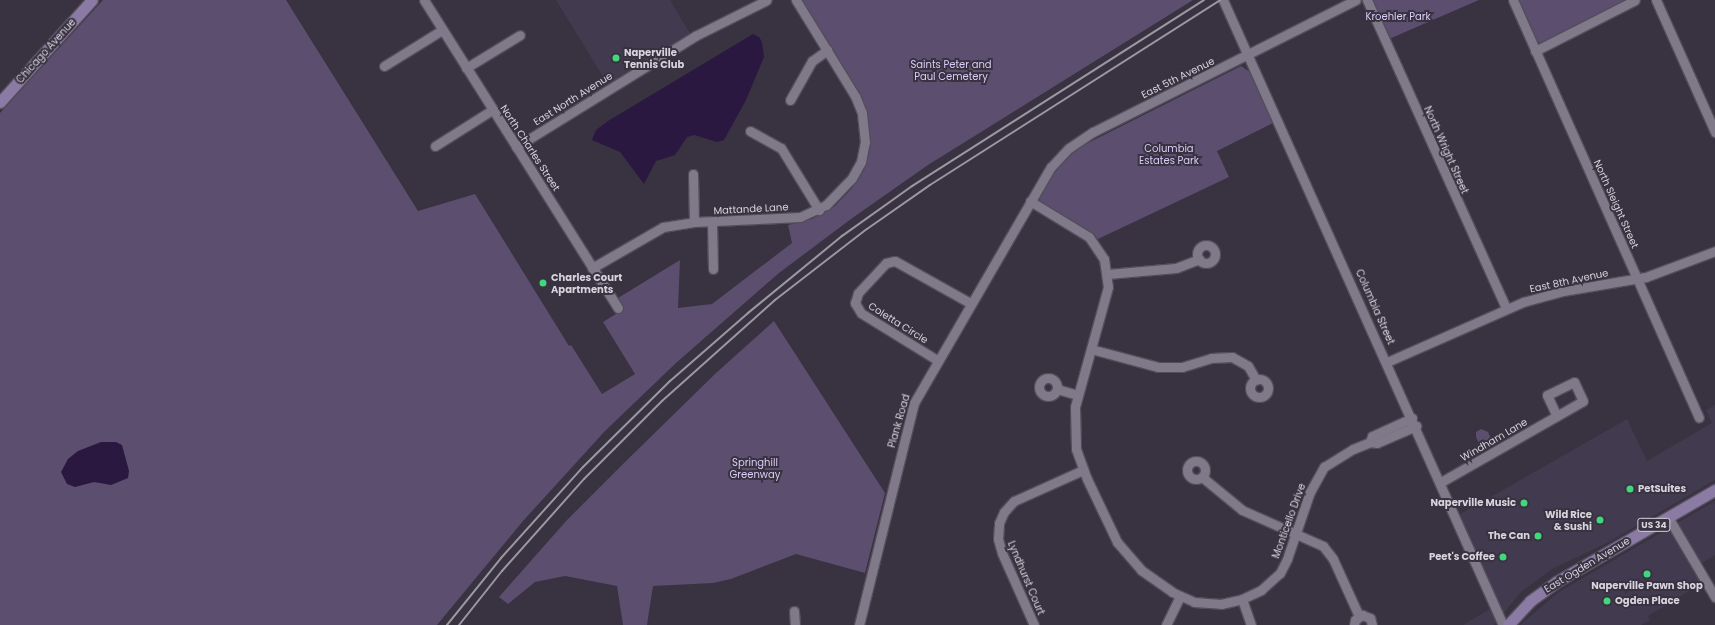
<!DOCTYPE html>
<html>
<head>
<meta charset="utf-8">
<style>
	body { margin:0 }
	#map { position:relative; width:1715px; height:625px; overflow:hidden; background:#383241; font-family:Poppins,sans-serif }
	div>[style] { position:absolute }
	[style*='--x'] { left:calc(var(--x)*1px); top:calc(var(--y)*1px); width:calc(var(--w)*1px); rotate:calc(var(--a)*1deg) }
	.built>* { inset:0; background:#423a4e }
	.green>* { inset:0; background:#5b4e6e }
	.water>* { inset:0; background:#2a1840 }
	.roads { filter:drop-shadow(1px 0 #534e5a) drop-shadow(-1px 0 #534e5a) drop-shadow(0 1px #534e5a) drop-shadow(0 -1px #534e5a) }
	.minor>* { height:9px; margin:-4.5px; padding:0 4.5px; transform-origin:4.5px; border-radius:4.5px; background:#7f798a }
	.minor>.ring { margin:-4.5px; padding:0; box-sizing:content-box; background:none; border:9px solid #7f798a; border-radius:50% }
	.major>* { height:11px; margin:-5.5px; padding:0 5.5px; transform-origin:5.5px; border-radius:5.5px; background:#8a7aa4 }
	.rail>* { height:2px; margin:-1px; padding:0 1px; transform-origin:1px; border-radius:1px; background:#9c97a3 }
	.dots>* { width:11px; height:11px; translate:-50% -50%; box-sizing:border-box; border:2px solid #383241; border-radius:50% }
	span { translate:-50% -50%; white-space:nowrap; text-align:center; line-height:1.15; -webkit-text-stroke:4px #383241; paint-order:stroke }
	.shield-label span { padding:1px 3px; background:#383241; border:1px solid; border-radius:3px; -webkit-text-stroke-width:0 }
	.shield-label { font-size:9px; color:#d7d4dd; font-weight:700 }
	.park-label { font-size:10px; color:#dcccf8 }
	.street-label { font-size:10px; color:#d7d4dd }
	.poi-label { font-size:10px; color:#d7d4dd; font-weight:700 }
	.left { translate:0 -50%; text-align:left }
	.right { translate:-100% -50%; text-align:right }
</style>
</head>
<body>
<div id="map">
	<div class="built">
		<i style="clip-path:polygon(556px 0,670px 0,695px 42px,613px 93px)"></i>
		<i style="clip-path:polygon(1715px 405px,1715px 480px,1607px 543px,1552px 569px,1520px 593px,1494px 625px,1463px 625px,1490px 609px,1450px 520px,1627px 419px,1647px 461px,1712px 423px,1706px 410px)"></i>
		<i style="clip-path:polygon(1715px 501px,1715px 555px,1695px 567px,1704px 582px,1648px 616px,1650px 620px,1641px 625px,1520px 625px,1559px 592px)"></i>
	</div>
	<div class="green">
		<i style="clip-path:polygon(103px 0,286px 0,418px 211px,475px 194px,569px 346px,571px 345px,602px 394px,635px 374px,603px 322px,624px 309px,618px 298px,680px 260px,678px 308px,712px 304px,792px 243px,788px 225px,812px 219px,835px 206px,852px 188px,864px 170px,871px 140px,865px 107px,802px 0,1193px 0,928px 165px,851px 219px,779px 273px,676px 363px,605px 431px,523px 521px,437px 625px,0 625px,0 113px)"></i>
		<i style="clip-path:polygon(1372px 0,1479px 0,1389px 39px)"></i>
		<i style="clip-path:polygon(1518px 0,1628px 0,1541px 44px,1536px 40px)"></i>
		<i style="clip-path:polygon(1241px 66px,1250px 72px,1273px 123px,1217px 151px,1229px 177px,1098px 239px,1086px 229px,1040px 202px,1039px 197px,1053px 172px,1076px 149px)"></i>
		<i style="clip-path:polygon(774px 321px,885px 493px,865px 573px,796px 554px,731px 579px,713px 583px,653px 586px,647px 625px,623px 625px,617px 586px,565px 576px,535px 582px,508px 604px,499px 597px,567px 520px,623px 464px,716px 373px)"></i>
		<i style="clip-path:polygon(1481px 429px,1488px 432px,1493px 443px,1492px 448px,1486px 451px,1481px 448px,1476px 437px,1476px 432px)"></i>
	</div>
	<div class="water">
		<i style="clip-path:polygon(753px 34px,759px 37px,762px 42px,764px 57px,746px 100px,724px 140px,717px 142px,694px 135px,687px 137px,675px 155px,656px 161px,644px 184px,620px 152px,592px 140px,596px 130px,608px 121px)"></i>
		<i style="clip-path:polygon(101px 442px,116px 442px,122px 445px,129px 471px,128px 478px,111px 485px,94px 482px,75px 487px,67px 484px,61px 472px,68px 459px,78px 451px)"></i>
	</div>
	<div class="roads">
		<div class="minor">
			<i style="--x:424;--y:0;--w:364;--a:57.8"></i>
			<i style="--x:1223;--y:0;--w:685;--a:65.87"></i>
			<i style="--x:1367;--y:0;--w:338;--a:65.7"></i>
			<i style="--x:1513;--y:0;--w:457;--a:66"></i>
			<i style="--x:1656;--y:0;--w:145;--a:65.9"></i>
			<i style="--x:1535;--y:51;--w:112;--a:-27"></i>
			<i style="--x:384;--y:66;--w:68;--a:-31.8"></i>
			<i style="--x:466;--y:68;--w:63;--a:-31.4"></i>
			<i style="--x:790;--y:100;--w:45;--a:-60.6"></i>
			<i style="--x:812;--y:61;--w:19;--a:-36"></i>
			<i style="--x:750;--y:131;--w:35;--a:29"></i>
			<i style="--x:781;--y:148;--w:73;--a:58.5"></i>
			<i style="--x:435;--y:146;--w:67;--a:-32.3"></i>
			<i style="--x:516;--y:147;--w:211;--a:-31.8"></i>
			<i style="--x:695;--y:36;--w:80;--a:-26.6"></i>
			<i style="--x:693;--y:174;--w:48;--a:88.8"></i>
			<i style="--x:1030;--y:201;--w:69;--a:31.4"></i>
			<i style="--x:1089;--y:237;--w:27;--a:56"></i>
			<i style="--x:1104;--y:259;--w:28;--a:82"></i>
			<i style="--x:1108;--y:287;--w:124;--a:105.4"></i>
			<i style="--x:1075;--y:407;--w:42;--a:88.6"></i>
			<i style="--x:1076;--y:449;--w:32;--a:70"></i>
			<i style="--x:1087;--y:479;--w:70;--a:64.5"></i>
			<i style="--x:1117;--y:542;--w:37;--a:49"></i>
			<i style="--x:1141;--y:570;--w:38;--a:35"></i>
			<i style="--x:1172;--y:592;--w:24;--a:24"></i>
			<i style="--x:1194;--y:602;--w:27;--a:4"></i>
			<i style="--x:1221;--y:604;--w:22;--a:-13"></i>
			<i style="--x:1242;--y:599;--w:21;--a:-25"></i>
			<i style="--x:1261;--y:590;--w:25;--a:-42"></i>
			<i style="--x:1280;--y:573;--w:16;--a:-63"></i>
			<i style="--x:1287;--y:559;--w:71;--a:-71.1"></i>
			<i style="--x:1310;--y:492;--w:29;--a:-61"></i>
			<i style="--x:1324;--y:467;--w:34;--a:-32"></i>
			<i style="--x:1353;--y:449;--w:18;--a:-22"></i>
			<i style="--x:1370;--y:442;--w:7;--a:8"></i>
			<i style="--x:1377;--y:443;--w:43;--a:-23.6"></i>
			<i style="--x:712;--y:222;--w:47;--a:88.8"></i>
			<i class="ring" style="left:1197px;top:245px;width:9px;height:9px"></i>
			<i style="--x:592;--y:268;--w:82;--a:-30"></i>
			<i style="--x:663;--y:227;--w:31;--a:-9"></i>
			<i style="--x:694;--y:222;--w:106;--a:-2.7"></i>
			<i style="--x:800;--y:217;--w:29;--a:-25"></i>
			<i style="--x:826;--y:205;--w:37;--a:-46"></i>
			<i style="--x:852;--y:178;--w:18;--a:-61"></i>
			<i style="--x:861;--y:162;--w:20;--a:-79"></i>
			<i style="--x:865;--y:142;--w:29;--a:-96"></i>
			<i style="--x:862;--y:113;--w:18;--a:-112"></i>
			<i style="--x:855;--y:96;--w:113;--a:-121.6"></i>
			<i style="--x:1108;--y:274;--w:68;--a:-5"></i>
			<i style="--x:1176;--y:268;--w:25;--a:-21"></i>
			<i style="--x:1091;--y:349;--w:69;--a:15"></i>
			<i style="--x:1158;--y:367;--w:24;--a:0"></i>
			<i style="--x:1182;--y:367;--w:30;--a:-17"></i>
			<i style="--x:1211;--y:358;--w:21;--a:-3"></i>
			<i style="--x:1232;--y:357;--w:18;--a:29"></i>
			<i style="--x:1248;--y:366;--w:16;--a:60"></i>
			<i style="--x:937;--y:360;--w:89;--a:-148.3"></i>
			<i style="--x:861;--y:313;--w:12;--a:-121"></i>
			<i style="--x:855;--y:303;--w:10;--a:-73"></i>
			<i style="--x:858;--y:293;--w:41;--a:-47"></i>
			<i style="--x:886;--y:263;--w:9;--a:-13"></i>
			<i style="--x:895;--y:261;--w:86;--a:29.2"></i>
			<i style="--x:1387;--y:362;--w:149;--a:-23.8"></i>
			<i style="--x:1523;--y:302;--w:41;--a:-15.4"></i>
			<i style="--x:1563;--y:291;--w:84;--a:-9.6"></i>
			<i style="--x:1646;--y:277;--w:74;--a:-20.6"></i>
			<i class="ring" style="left:1039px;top:378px;width:9px;height:9px"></i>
			<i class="ring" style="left:1250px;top:379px;width:9px;height:9px"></i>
			<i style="--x:1057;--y:389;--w:22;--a:16"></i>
			<i style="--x:1370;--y:442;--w:6;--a:-72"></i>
			<i style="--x:1372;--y:436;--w:44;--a:-24.2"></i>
			<i class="ring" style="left:1187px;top:461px;width:9px;height:9px"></i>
			<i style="--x:1202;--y:477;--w:52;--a:39.5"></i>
			<i style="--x:1242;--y:510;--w:89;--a:24"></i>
			<i style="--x:1323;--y:546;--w:16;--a:52"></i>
			<i style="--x:1333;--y:559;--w:63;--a:65.5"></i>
			<i style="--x:1441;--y:482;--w:163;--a:-29.7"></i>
			<i style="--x:1583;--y:401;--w:21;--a:-115"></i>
			<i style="--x:1574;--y:382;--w:30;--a:154"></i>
			<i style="--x:1547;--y:395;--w:23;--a:65"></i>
			<i style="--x:1668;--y:517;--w:93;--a:59.6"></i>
			<i style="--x:1242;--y:599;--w:28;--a:71"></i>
			<i style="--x:794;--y:611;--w:14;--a:86"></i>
			<i style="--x:859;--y:625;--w:229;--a:-76.1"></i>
			<i style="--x:914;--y:403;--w:273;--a:-59.9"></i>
			<i style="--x:1051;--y:167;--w:26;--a:-47"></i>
			<i style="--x:1069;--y:148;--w:29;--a:-34"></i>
			<i style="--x:1093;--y:132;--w:294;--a:-26.7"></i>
			<i style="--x:1034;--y:625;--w:79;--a:-114"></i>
			<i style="--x:1002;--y:553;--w:15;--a:-106"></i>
			<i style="--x:998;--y:539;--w:16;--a:-86"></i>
			<i style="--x:999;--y:523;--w:12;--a:-66"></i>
			<i style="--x:1004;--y:512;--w:15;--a:-48"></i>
			<i style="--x:1014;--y:501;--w:76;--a:-24.2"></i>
			<i style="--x:1166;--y:625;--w:32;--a:-64"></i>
			<i style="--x:1354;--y:625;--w:5;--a:-79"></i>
			<i style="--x:1355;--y:620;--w:9;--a:-36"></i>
			<i style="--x:1362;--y:615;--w:9;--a:21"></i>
			<i style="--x:1370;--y:618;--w:7;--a:74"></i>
		</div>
		<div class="major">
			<i style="--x:0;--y:102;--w:137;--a:-48"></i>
			<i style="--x:1508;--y:625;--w:33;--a:-47"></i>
			<i style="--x:1530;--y:601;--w:32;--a:-36"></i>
			<i style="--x:1556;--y:582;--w:184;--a:-30.1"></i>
		</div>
	</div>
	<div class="rail">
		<i style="--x:447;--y:625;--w:86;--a:-51.1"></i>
		<i style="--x:501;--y:558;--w:122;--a:-48"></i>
		<i style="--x:583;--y:467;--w:122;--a:-44.7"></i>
		<i style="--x:670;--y:381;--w:103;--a:-41.1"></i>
		<i style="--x:748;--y:313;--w:122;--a:-39.3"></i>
		<i style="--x:842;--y:236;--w:86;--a:-35.5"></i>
		<i style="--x:912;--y:186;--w:346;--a:-32.5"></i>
		<i style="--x:459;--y:625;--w:69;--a:-51.5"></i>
		<i style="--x:502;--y:571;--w:123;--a:-48.3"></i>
		<i style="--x:584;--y:479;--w:110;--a:-45"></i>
		<i style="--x:662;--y:401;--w:152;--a:-41.8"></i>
		<i style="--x:775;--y:300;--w:116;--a:-37.7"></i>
		<i style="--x:867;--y:229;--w:77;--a:-34.9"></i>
		<i style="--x:930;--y:185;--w:344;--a:-32.5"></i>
	</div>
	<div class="dots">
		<i style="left:616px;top:58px;background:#41d77c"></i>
		<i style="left:543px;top:283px;background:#41d77c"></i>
		<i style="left:1630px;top:489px;background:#41d77c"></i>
		<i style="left:1524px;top:503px;background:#41d77c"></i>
		<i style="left:1600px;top:520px;background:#41d77c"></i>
		<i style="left:1538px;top:536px;background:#41d77c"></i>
		<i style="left:1503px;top:557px;background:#41d77c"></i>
		<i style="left:1647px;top:574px;background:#41d77c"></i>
		<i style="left:1607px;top:601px;background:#41d77c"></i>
	</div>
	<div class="shield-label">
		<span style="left:1654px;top:525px">US 34</span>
	</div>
	<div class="park-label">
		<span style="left:1398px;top:17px">Kroehler Park</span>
		<span style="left:951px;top:70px">Saints Peter and<br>Paul Cemetery</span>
		<span style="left:1169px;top:154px">Columbia<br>Estates Park</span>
		<span style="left:755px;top:468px">Springhill<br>Greenway</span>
	</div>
	<div class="street-label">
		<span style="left:46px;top:51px;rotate:-48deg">Chicago Avenue</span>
		<span style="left:1178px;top:78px;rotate:-26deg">East 5th Avenue</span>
		<span style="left:573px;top:99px;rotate:-32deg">East North Avenue</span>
		<span style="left:530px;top:148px;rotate:57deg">North Charles Street</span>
		<span style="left:1446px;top:150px;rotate:66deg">North Wright Street</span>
		<span style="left:1616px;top:204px;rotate:66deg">North Sleight Street</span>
		<span style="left:751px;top:209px;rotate:-3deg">Mattande Lane</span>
		<span style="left:1569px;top:281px;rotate:-12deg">East 8th Avenue</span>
		<span style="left:1375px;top:307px;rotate:66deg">Columbia Street</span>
		<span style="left:898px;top:323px;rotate:32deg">Coletta Circle</span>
		<span style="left:899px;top:421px;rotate:-74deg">Plank Road</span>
		<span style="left:1494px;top:440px;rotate:-30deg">Windham Lane</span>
		<span style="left:1289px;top:521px;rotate:-70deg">Monticello Drive</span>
		<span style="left:1587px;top:565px;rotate:-31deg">East Ogden Avenue</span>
		<span style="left:1026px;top:578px;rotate:67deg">Lyndhurst Court</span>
	</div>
	<div class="poi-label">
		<span class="left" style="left:624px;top:58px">Naperville<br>Tennis Club</span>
		<span class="left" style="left:551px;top:283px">Charles Court<br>Apartments</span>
		<span class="left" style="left:1638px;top:489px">PetSuites</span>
		<span class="right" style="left:1516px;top:503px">Naperville Music</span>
		<span class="right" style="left:1592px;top:520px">Wild Rice<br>&amp; Sushi</span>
		<span class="right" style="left:1530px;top:536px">The Can</span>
		<span class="right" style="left:1495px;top:557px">Peet's Coffee</span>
		<span style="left:1647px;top:586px">Naperville Pawn Shop</span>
		<span class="left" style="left:1615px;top:601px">Ogden Place</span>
	</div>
</div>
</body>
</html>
